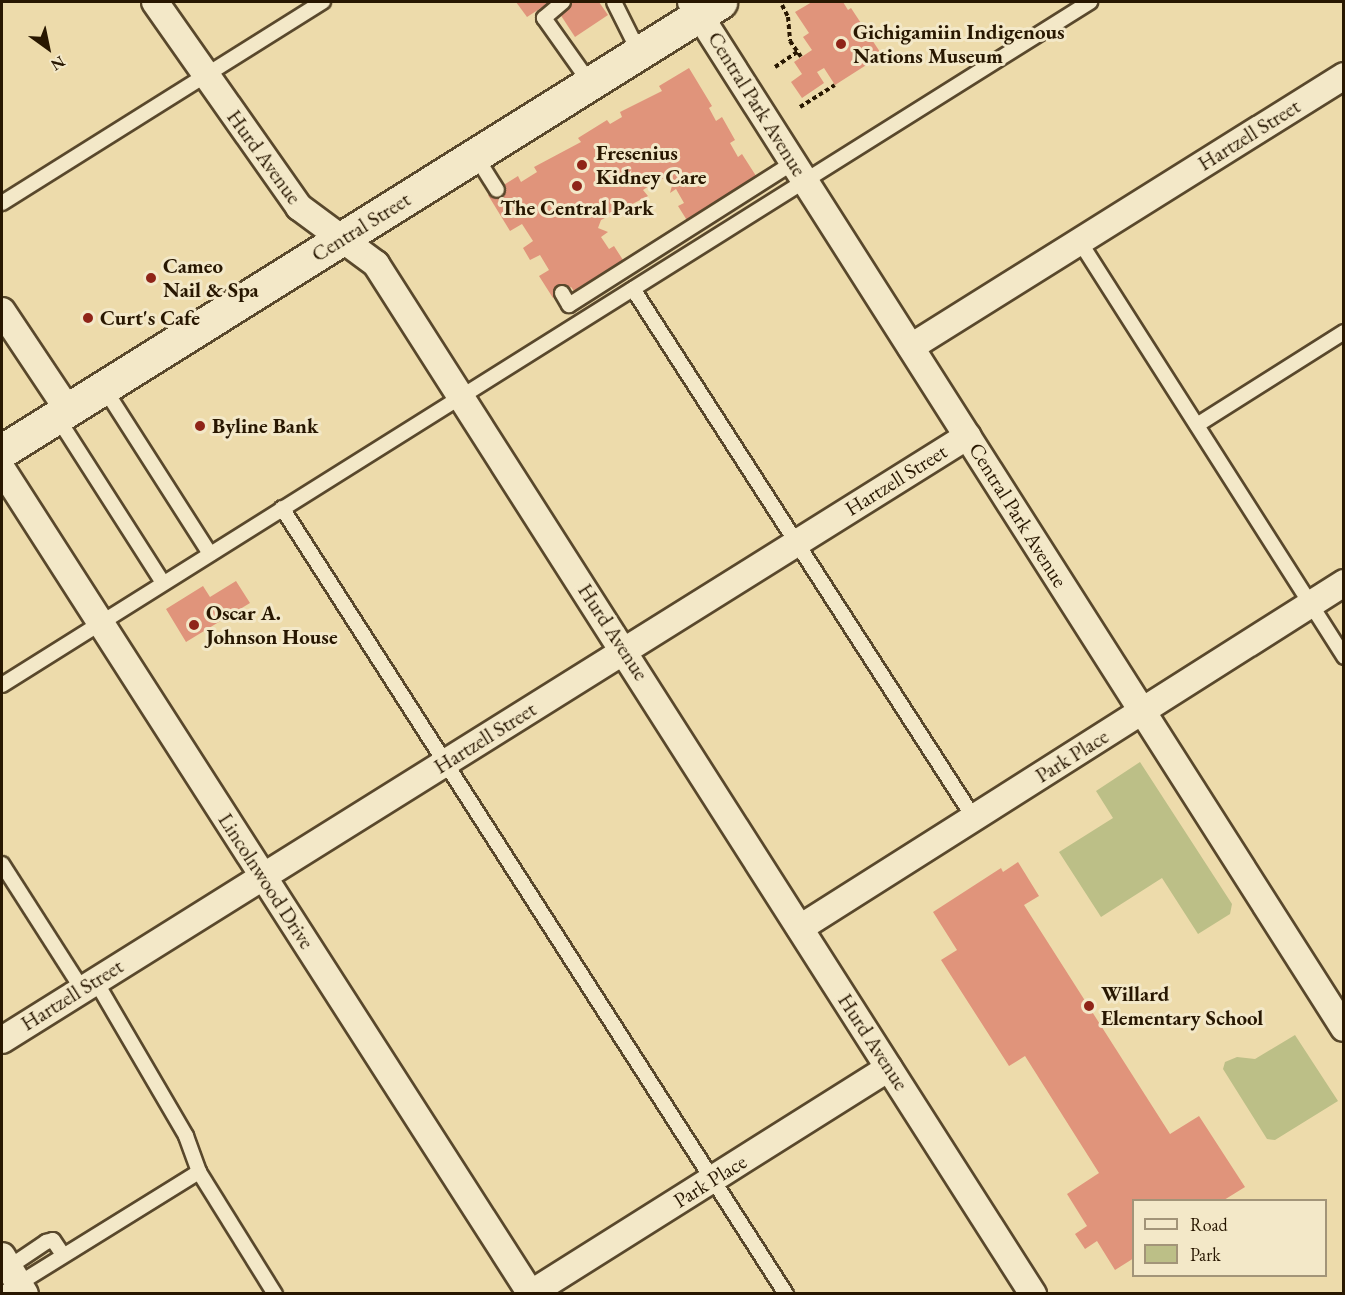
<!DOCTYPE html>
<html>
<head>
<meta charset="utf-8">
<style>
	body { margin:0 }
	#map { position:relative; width:1345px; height:1295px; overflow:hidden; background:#eddbab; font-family:"EB Garamond",serif }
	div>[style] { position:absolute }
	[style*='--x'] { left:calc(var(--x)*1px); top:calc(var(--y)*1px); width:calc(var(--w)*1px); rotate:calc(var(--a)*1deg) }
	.green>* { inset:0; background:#bcbf87 }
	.building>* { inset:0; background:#e0947b }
	.path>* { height:4px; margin-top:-2px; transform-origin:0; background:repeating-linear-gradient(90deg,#281701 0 4.5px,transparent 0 7.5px) }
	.roads { filter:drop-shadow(2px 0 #59482c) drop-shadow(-2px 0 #59482c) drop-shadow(0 2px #59482c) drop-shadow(0 -2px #59482c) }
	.service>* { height:14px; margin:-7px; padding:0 7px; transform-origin:7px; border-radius:7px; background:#f3e8c8 }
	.minor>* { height:26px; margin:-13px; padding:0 13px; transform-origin:13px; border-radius:13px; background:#f3e8c8 }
	.secondary>* { height:33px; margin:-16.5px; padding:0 16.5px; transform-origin:16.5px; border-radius:16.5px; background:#f3e8c8 }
	.dots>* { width:16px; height:16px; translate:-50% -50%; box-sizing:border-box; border:3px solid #f3e8c8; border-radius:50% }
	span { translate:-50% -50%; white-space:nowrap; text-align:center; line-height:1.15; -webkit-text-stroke:6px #f3e8c8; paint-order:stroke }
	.poi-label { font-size:21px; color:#281701; font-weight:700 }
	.left { translate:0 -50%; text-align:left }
	.street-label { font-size:21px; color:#281701 }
	.frame { position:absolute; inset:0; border:3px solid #281701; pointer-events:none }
	.legend { position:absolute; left:1132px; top:1199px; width:195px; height:78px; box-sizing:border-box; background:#f3e8c8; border:2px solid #a29478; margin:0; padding:8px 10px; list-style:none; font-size:18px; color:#281701 }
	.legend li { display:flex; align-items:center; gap:12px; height:30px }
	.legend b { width:30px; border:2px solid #a29478 }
	.north { position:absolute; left:18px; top:18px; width:60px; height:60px; -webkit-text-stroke:4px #f3e8c8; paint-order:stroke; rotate:147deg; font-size:16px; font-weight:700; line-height:24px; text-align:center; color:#281701 }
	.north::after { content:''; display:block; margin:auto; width:21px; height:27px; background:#281701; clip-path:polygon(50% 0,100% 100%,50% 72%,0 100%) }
</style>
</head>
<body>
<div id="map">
	<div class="green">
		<i style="clip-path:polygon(1140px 762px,1232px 904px,1230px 914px,1198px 934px,1162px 878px,1101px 917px,1059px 852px,1113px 818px,1096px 791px)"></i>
		<i style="clip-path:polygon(1295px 1035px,1338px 1101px,1275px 1140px,1267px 1139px,1223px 1069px,1225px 1062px,1237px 1057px,1255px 1059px)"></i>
	</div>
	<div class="building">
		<i style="clip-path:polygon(516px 2px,550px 2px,527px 17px)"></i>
		<i style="clip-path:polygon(573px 2px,599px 2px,608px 15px,575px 37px,558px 11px)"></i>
		<i style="clip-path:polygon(812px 2px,843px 2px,848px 10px,851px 8px,882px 55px,835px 85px,824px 68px,817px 72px,824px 83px,802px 98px,791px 82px,802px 74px,794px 62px,812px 50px,803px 37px,809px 33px,795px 12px)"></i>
		<i style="clip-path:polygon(689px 68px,712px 106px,709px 108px,716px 121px,722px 117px,735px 140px,730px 143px,738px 157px,742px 154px,758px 179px,688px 222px,678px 206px,684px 203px,676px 189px,670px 193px,673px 182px,661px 178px,643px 190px,648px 196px,601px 220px,598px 228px,608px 232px,601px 237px,609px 249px,614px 246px,623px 260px,574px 291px,571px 287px,553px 298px,539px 276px,549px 270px,540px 255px,530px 260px,523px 248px,533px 241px,522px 224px,510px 231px,488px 195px,518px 176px,521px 182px,537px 172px,534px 167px,581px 142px,578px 138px,607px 120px,610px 124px,622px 117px,620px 112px,662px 91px,659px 86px)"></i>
		<i style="clip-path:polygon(236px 581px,250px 603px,186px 642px,166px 609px,203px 586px,210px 597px)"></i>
		<i style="clip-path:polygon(1018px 862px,1039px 896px,1024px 905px,1170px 1134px,1199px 1116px,1245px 1187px,1224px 1200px,1134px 1200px,1134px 1258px,1115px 1270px,1097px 1241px,1085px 1249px,1075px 1234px,1087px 1226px,1067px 1194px,1099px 1173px,1025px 1056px,1009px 1066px,941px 960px,957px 950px,933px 912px,1001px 868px,1003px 872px)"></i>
	</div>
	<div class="path">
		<i style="--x:782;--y:5;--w:13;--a:63"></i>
		<i style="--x:788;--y:17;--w:24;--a:85"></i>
		<i style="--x:790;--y:41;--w:19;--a:55"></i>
		<i style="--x:775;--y:67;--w:27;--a:-34"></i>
		<i style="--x:800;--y:107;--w:41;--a:-32.2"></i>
	</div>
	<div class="roads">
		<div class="service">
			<i style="--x:563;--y:2;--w:25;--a:140"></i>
			<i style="--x:544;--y:18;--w:80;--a:54.7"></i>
			<i style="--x:614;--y:2;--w:56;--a:63.4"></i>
			<i style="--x:475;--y:155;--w:41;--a:57.8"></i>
			<i style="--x:2;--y:203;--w:379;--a:-32.1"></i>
			<i style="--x:1080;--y:242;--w:492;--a:57.5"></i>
			<i style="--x:633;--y:289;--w:629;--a:57.19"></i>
			<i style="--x:562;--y:293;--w:14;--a:60"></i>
			<i style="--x:569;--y:305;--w:267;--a:-32.4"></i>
			<i style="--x:104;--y:388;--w:197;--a:57.4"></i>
			<i style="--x:57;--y:417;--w:197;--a:57.4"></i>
			<i style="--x:1197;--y:425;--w:174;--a:-32.3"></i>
			<i style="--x:282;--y:508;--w:934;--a:57.33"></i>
			<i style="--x:2;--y:685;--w:1285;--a:-32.12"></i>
			<i style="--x:2;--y:864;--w:148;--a:57.4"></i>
			<i style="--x:95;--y:980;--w:181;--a:59.7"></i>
			<i style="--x:186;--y:1136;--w:38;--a:70"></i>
			<i style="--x:199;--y:1172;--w:144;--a:58.1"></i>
			<i style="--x:9;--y:1267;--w:45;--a:-34"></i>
			<i style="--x:46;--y:1242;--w:7;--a:-16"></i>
			<i style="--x:53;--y:1240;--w:18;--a:56"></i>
			<i style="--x:2;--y:1294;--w:232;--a:-31.8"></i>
		</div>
		<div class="minor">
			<i style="--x:155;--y:2;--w:251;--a:54.9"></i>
			<i style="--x:299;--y:207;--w:96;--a:36.5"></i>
			<i style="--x:376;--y:264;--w:1222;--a:57.47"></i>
			<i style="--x:691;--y:2;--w:1216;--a:57.53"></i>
			<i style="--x:2;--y:311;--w:119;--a:56.3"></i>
			<i style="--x:911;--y:347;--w:511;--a:-32.04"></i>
			<i style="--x:2;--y:469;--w:980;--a:57.33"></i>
			<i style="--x:800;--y:928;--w:644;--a:-32.38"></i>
			<i style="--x:2;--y:1040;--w:1139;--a:-32.02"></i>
			<i style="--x:2;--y:1256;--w:44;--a:58.8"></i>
			<i style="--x:530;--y:1294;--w:424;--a:-32.2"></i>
		</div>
		<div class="secondary">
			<i style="--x:2;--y:451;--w:847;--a:-32.02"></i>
		</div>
	</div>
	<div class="dots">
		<i style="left:841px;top:44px;background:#8f2418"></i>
		<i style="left:582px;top:165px;background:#8f2418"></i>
		<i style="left:577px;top:186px;background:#8f2418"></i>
		<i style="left:151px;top:278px;background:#8f2418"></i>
		<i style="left:88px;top:318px;background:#8f2418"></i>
		<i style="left:200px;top:426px;background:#8f2418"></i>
		<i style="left:194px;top:625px;background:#8f2418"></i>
		<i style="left:1089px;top:1006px;background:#8f2418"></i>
	</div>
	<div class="poi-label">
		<span class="left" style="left:853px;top:44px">Gichigamiin Indigenous<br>Nations Museum</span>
		<span class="left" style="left:596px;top:165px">Fresenius<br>Kidney Care</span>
		<span style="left:577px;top:208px">The Central Park</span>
		<span class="left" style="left:163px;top:278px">Cameo<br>Nail &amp; Spa</span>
		<span class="left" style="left:100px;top:318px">Curt's Cafe</span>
		<span class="left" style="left:212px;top:426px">Byline Bank</span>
		<span class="left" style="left:206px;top:625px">Oscar A.<br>Johnson House</span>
		<span class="left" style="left:1101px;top:1006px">Willard<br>Elementary School</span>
	</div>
	<div class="street-label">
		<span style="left:757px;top:104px;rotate:58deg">Central Park Avenue</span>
		<span style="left:1249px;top:135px;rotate:-32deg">Hartzell Street</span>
		<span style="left:264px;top:157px;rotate:54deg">Hurd Avenue</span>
		<span style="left:361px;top:227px;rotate:-32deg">Central Street</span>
		<span style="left:896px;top:480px;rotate:-32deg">Hartzell Street</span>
		<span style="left:1018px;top:515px;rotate:58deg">Central Park Avenue</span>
		<span style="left:613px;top:632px;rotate:57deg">Hurd Avenue</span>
		<span style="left:485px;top:738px;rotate:-32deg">Hartzell Street</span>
		<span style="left:1072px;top:756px;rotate:-32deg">Park Place</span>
		<span style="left:266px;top:881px;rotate:57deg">Lincolnwood Drive</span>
		<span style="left:72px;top:995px;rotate:-32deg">Hartzell Street</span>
		<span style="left:873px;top:1042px;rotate:57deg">Hurd Avenue</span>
		<span style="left:710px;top:1181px;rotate:-32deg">Park Place</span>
	</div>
	<div class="frame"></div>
	<ul class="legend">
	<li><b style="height:8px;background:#f3e8c8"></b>Road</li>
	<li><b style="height:16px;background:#bcbf87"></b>Park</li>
	</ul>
	<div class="north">N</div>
</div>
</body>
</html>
